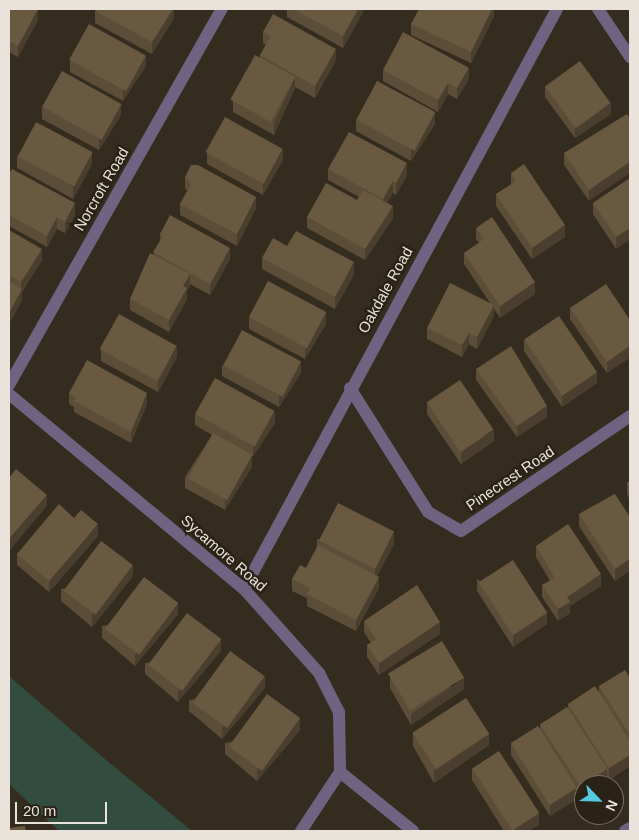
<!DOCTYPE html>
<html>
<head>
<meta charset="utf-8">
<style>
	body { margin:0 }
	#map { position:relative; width:639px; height:840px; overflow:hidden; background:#342c1f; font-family:Arial,sans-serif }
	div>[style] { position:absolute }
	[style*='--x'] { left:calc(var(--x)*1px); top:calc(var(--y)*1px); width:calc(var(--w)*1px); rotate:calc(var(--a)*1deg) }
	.green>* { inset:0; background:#324d3f }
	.minor>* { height:12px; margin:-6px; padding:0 6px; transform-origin:6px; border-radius:6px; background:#6e6380 }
	.wall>* { inset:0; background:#5b4d38 }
	.shaded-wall>* { inset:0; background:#4a3e2e }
	.building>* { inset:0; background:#6a5941; transform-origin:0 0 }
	span { translate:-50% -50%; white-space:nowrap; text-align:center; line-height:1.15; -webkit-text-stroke:5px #2a2216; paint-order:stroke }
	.street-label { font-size:15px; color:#e9e3db }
	.frame { position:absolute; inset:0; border:10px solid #e9e3db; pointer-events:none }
	.north { position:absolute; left:574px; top:775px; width:50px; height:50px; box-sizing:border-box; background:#2a2216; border:1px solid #766f65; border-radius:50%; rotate:114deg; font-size:14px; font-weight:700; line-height:20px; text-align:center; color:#e9e3db }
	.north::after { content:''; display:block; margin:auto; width:18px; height:22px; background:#55cadf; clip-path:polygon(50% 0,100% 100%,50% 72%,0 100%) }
	.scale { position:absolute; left:15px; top:802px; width:92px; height:22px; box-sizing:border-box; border:2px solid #e9e3db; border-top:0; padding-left:6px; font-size:15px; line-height:18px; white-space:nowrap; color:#e9e3db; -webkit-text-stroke:4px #2a2216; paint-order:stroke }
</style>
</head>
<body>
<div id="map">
	<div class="green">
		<i style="clip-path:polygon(9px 676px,106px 760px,192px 831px,59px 831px,9px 784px)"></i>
	</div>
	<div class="minor">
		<i style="--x:598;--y:9;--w:58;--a:56.3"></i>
		<i style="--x:9;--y:385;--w:432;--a:-60.5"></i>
		<i style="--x:350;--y:388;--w:146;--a:57.8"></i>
		<i style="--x:428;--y:512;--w:38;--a:30"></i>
		<i style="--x:461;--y:531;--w:204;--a:-34.2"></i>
		<i style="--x:9;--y:394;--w:305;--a:39.7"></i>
		<i style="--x:244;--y:589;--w:113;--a:48.2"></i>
		<i style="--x:319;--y:673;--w:44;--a:62.9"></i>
		<i style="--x:339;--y:712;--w:60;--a:89"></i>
		<i style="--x:340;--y:772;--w:71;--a:123.5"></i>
		<i style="--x:244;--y:589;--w:659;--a:-61.65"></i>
		<i style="--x:340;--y:772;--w:94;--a:38.9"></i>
		<i style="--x:625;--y:831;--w:6;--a:-31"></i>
	</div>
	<div class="wall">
		<i style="clip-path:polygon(9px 9px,38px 20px,18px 57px,9px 52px)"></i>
		<i style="clip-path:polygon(174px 9px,174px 18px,152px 54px,95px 23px,95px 11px)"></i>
		<i style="clip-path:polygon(287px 9px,363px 9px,363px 12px,343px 48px,287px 17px)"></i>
		<i style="clip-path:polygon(494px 9px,494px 16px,471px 63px,411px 35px,411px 24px)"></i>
		<i style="clip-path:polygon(263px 32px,336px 60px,315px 98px,295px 87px,295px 88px,274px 135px,233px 112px,233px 101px,260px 57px,260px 55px,266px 45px,263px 43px)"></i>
		<i style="clip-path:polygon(70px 60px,146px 66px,123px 101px,70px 72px)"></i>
		<i style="clip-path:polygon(383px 70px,469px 79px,457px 99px,448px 94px,438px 112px,383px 81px)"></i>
		<i style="clip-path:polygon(545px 86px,611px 114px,575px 138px,545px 97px)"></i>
		<i style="clip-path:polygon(42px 107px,121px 115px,99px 150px,42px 119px)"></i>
		<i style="clip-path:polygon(630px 119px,589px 201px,564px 165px,564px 153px)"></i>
		<i style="clip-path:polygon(356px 120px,435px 124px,411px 161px,356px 131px)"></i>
		<i style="clip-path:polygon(207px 153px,283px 160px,263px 195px,207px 164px)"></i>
		<i style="clip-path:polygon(17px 156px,92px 164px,73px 199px,17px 168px)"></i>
		<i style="clip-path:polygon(328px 169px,407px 175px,396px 195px,393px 193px,387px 203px,393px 218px,365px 260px,307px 228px,307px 217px,357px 200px,359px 197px,328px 180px)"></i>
		<i style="clip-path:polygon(511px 173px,565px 237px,532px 259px,496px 206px,496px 194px,511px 185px)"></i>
		<i style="clip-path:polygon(9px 174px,75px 215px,65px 233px,57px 229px,47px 247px,9px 226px)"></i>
		<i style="clip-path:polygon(185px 177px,256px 208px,237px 246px,180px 215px,180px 204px,187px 191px,185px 188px)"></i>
		<i style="clip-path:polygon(630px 178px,630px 244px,629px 240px,616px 249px,593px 214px,593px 203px)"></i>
		<i style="clip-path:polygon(476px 228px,535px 294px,500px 318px,494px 309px,494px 316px,477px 349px,469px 344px,462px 357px,427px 339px,427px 328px,490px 303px,464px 264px,464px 253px,479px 243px,476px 239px)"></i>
		<i style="clip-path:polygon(9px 230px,42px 260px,22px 292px,22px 300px,9px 324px)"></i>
		<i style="clip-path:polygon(160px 234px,230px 259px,210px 295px,190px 284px,190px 286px,187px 290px,187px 299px,169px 332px,130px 310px,130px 299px,160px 241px)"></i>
		<i style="clip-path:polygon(287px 246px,354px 274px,335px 309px,262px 269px,262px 258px)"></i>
		<i style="clip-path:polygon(570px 308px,630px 320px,607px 373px,570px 319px)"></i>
		<i style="clip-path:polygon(249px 317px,326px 324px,305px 359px,249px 329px)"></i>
		<i style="clip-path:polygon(524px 340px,597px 383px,562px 407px,524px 351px)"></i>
		<i style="clip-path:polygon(101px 350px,177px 357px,158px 392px,101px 361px)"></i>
		<i style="clip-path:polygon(222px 365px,301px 373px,279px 407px,222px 376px)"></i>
		<i style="clip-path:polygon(476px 369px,547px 417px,517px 437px,476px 380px)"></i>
		<i style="clip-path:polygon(69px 393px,147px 404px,131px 443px,74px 412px,74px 407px,69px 404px)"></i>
		<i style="clip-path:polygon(427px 402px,494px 441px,461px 464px,427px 414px)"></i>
		<i style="clip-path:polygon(195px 414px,275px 423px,252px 457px,252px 467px,225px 510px,185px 488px,185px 477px,212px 435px,195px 425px)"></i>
		<i style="clip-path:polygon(630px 481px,630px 500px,627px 494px,627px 483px)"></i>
		<i style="clip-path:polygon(615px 494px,615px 581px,579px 526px,579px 514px)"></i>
		<i style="clip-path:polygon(74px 518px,98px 536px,49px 592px,17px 565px,17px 554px)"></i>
		<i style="clip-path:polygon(317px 539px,394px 544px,377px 576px,379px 588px,356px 631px,307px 606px,307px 598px,292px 591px,292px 579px,306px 568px,317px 548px)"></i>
		<i style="clip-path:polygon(536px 546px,601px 586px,570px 606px,570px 613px,558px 621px,542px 597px,542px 585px,550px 581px,536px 557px)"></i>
		<i style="clip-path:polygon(133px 576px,92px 627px,61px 601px,61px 589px)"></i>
		<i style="clip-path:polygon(477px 579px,547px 624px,513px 647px,477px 591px)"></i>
		<i style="clip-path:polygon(178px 614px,135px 666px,102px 638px,102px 626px)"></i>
		<i style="clip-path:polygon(364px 621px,440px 634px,379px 675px,367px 657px,367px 645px,371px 643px,364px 632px)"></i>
		<i style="clip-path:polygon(221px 651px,178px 702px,145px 674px,145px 663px)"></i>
		<i style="clip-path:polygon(630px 667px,630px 766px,609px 780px,607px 777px,607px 780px,580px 798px,577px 794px,577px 799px,550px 816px,511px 755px,511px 744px,540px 728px,540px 724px,568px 708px,568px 704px,599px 692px,599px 686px,629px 676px,629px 668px)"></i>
		<i style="clip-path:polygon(390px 677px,464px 689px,411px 725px,390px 688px)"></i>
		<i style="clip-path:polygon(265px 688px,222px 739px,189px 711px,189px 700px)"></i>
		<i style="clip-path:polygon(300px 730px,257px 781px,225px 754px,225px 743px)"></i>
		<i style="clip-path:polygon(413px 734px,489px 745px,434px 783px,413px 746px)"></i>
		<i style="clip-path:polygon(472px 768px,539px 825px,528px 831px,504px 831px,472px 780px)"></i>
	</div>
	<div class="shaded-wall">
		<i style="clip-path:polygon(38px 9px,38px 20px,18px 57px,18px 46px)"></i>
		<i style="clip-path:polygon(173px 9px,174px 9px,174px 18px,152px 54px,152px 42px)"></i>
		<i style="clip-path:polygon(358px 9px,363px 9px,363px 12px,343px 48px,343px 36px)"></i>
		<i style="clip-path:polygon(492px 9px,494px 9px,494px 16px,471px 63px,471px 52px)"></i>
		<i style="clip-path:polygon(336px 49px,336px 60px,315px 98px,315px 86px)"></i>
		<i style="clip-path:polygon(146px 55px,146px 66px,123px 101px,123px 90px)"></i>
		<i style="clip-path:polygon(469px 68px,469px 79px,457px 99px,457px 88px)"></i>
		<i style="clip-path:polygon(295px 77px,295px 88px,274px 135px,274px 123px)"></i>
		<i style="clip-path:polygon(448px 83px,448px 94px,438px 112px,438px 100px)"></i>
		<i style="clip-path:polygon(611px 103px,611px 114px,575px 138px,575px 127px)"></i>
		<i style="clip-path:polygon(121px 104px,121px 115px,99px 150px,99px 138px)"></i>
		<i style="clip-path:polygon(435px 112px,435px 124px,411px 161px,411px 149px)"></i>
		<i style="clip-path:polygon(283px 149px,283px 160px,263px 195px,263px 183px)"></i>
		<i style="clip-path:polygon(92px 152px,92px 164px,73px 199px,73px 187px)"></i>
		<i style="clip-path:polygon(630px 162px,630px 173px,589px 201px,589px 190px)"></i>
		<i style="clip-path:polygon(407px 163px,407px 175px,396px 195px,396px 183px)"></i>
		<i style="clip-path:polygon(393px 181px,393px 193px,383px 210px,383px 199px)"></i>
		<i style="clip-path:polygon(256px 197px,256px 208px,237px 246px,237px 234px)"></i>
		<i style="clip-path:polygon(75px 203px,75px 215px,65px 233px,65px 222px)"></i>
		<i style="clip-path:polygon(393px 206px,393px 218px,365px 260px,365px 249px)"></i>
		<i style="clip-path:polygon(57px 217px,57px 229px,47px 247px,47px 236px)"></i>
		<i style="clip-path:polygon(565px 225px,565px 237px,532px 259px,532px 248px)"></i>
		<i style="clip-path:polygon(630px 228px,630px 233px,629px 230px,629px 240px,616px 249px,616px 237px)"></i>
		<i style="clip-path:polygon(230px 248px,230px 259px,210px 295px,210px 284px)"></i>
		<i style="clip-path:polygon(42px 249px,42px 260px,22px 292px,22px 300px,9px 324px,9px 313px,21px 290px,21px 282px)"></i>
		<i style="clip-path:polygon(354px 262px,354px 274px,335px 309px,335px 297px)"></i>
		<i style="clip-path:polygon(190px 274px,190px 286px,187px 290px,187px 299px,169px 332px,169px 320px,183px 286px)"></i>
		<i style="clip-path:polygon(535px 282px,535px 294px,500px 318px,500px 306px)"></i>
		<i style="clip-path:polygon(494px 305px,494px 316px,477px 349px,477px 337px)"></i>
		<i style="clip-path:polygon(326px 312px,326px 324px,305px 359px,305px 348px)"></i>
		<i style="clip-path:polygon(469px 333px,469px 344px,462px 357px,462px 345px)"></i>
		<i style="clip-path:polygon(177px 346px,177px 357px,158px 392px,158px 381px)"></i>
		<i style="clip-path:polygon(630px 346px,630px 358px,607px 373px,607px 362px)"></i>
		<i style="clip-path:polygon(301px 362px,301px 373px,279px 407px,279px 396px)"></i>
		<i style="clip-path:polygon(597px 372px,597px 383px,562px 407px,562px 396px)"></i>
		<i style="clip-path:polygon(147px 393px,147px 404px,131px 443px,131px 432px)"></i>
		<i style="clip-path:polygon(547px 406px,547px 417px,517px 437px,517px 426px)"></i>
		<i style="clip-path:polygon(275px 411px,275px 423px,253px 457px,253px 446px)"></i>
		<i style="clip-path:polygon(494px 430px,494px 441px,461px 464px,461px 452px)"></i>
		<i style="clip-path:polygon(252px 455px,252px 467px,225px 510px,225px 499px)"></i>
		<i style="clip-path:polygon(47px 495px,47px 506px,9px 551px,9px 539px)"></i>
		<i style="clip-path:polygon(98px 524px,98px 536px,49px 592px,49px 581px)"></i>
		<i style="clip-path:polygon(394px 532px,394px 544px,375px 581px,375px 569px)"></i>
		<i style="clip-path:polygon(630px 559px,630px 571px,615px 581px,615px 569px)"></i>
		<i style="clip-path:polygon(133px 565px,133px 576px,92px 627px,92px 615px)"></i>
		<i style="clip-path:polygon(601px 574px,601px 586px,570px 606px,570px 613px,558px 621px,558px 609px,567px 597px)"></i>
		<i style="clip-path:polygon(379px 577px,379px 588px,356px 631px,356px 620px)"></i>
		<i style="clip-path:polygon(178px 603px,178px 614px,135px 666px,135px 654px)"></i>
		<i style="clip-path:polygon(547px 613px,547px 624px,513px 647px,513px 635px)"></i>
		<i style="clip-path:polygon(440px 622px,440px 634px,379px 675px,379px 663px)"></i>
		<i style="clip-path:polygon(221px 639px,221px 651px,178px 702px,178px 691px)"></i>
		<i style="clip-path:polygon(265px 676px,265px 688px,222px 739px,222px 728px)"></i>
		<i style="clip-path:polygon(464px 678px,464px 689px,411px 725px,411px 714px)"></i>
		<i style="clip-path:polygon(300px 718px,300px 730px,257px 781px,257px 770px)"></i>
		<i style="clip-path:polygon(489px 734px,489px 745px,434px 783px,434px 771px)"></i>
		<i style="clip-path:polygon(630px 755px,630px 766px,609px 780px,609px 768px)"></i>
		<i style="clip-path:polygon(607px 769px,607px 780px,600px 785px,584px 785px,584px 796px,580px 798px,580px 787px)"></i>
		<i style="clip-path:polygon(577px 788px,577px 799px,550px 816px,550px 805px)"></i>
		<i style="clip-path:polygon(539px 813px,539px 825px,528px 831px,511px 831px)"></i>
	</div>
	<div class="building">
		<i style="clip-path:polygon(9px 9px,38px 9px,18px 46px,9px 41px)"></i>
		<i style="clip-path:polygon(97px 9px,173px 9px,152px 42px,95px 11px)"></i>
		<i style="clip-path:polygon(293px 9px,358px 9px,343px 36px)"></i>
		<i style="clip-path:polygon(419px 9px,492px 9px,471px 52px,411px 24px)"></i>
		<i style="clip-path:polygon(273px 14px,336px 49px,315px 86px,260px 55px,271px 36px,263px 32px)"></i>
		<i style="left:89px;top:24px;width:65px;height:41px;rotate:29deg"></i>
		<i style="clip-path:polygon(403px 32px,469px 68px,457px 88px,448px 83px,438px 100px,383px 70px)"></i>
		<i style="left:255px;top:55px;width:46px;height:51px;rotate:29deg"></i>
		<i style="left:580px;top:61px;width:52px;height:43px;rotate:54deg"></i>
		<i style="left:62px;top:71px;width:68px;height:41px;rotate:29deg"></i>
		<i style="left:377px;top:81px;width:66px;height:44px;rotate:28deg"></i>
		<i style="clip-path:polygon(627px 114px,630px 119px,630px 162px,589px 190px,564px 153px)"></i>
		<i style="left:225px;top:117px;width:66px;height:40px;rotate:29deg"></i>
		<i style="left:36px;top:122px;width:64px;height:39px;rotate:28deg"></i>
		<i style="clip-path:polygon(349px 132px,407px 163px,396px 183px,393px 181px,383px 199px,328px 169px)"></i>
		<i style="clip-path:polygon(524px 164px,565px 225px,532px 248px,496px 194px,516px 181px,511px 173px)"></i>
		<i style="clip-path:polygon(191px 165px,198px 165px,256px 197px,237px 234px,180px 204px,191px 185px,185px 177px)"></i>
		<i style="clip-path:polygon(12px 169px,75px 203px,65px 222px,57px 217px,47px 236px,9px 215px,9px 174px)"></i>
		<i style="clip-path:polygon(630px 178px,630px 228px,616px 237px,593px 203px)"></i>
		<i style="clip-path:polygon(326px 183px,357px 200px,363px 190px,393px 206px,365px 249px,307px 217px)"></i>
		<i style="clip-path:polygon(170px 215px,230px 248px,210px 284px,153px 252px,163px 236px,160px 234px)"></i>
		<i style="clip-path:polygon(492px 217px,535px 282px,500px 306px,464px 253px,484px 239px,476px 228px)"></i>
		<i style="clip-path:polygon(9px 230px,42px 249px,21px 282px,9px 275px)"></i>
		<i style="clip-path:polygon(296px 231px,354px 262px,335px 297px,262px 258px,273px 238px,287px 246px)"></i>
		<i style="clip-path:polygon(150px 253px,190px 274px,183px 286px,187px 288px,169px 320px,130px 299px)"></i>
		<i style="clip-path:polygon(9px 281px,22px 289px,9px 313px)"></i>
		<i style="left:268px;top:281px;width:66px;height:41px;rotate:28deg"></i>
		<i style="clip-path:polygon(450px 283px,494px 305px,477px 337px,469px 333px,462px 345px,427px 328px)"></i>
		<i style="clip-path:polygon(606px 284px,630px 320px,630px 346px,607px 362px,570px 308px)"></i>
		<i style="left:119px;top:314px;width:66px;height:40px;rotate:29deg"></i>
		<i style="left:559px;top:316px;width:68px;height:42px;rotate:56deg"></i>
		<i style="left:242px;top:330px;width:67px;height:40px;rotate:28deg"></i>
		<i style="clip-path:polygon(511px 346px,547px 406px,517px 426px,476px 369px)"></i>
		<i style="clip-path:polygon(87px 360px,147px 393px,131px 432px,74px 401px,76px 397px,69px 393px)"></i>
		<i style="left:215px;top:378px;width:68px;height:41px;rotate:29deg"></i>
		<i style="left:460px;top:380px;width:60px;height:40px;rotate:56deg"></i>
		<i style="left:213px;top:433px;width:45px;height:52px;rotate:29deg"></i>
		<i style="clip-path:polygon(16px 469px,47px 495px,9px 539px,9px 478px)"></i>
		<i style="clip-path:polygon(630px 481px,630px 488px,627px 483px)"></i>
		<i style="clip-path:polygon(615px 494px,630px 517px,630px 559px,615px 569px,579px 514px)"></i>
		<i style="left:338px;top:503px;width:63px;height:42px;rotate:27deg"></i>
		<i style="clip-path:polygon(59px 504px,74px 518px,81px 510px,98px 524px,49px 581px,17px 554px)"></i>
		<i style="clip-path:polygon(568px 524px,601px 574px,567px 597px,570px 602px,558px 609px,542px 585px,555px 578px,536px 546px)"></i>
		<i style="left:101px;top:541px;width:40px;height:62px;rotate:37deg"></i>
		<i style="clip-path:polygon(318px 545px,379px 577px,356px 620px,307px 594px,310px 588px,292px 579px,300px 565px,306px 568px)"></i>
		<i style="left:513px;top:560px;width:63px;height:41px;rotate:57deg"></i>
		<i style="left:144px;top:577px;width:43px;height:65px;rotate:37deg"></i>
		<i style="clip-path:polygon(417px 585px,440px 622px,379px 663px,367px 645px,376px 639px,364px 621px)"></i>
		<i style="left:187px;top:613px;width:43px;height:65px;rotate:37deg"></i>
		<i style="left:442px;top:641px;width:43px;height:63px;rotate:59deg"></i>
		<i style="left:230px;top:651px;width:43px;height:64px;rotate:36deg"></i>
		<i style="clip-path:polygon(625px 670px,630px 678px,630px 735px,599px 686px)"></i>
		<i style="clip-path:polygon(595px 686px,630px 741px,630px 755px,609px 768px,568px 704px)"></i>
		<i style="left:267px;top:694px;width:41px;height:65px;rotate:36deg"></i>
		<i style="left:466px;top:698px;width:43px;height:64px;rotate:57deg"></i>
		<i style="left:567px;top:707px;width:74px;height:32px;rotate:57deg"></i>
		<i style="left:538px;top:726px;width:73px;height:32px;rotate:58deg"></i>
		<i style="left:499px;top:751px;width:74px;height:32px;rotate:57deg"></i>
		<i style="clip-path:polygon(25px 826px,26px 831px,9px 831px,9px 828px)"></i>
	</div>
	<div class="street-label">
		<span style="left:101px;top:189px;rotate:-60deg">Norcroft Road</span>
		<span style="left:385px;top:290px;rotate:-61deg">Oakdale Road</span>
		<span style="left:510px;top:478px;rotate:-34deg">Pinecrest Road</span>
		<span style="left:224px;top:553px;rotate:41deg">Sycamore Road</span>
	</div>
	<div class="frame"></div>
	<div class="north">N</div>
	<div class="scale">20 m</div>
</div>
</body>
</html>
